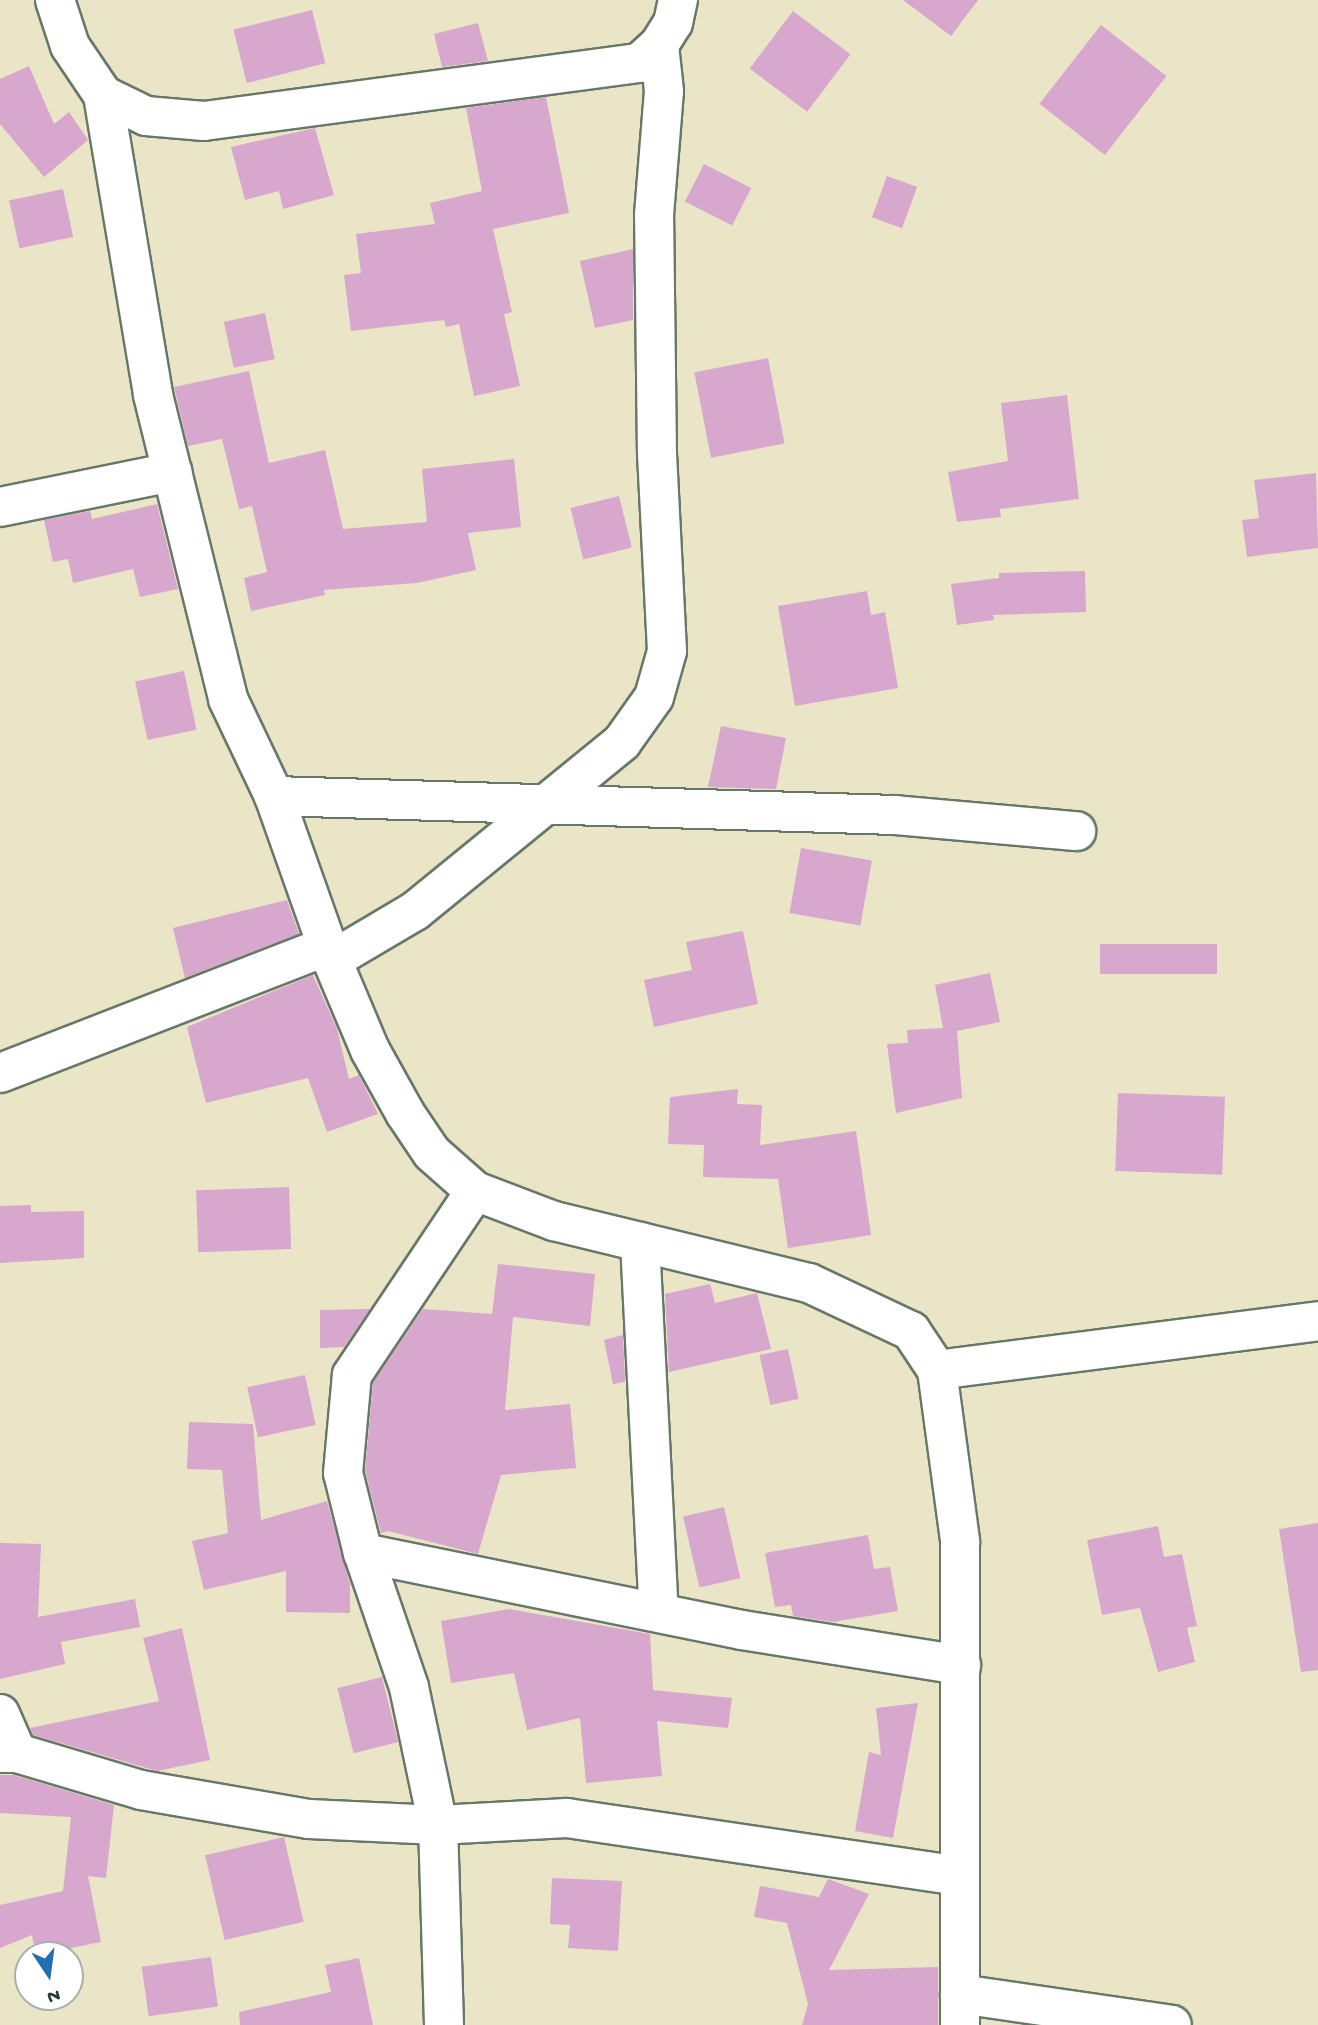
<!DOCTYPE html>
<html>
<head>
<meta charset="utf-8">
<style>
	body { margin:0 }
	#map { position:relative; width:1318px; height:2025px; overflow:hidden; background:#eae5c7; font-family:"Gochi Hand",sans-serif }
	div>[style] { position:absolute }
	[style*='--x'] { left:calc(var(--x)*1px); top:calc(var(--y)*1px); width:calc(var(--w)*1px); rotate:calc(var(--a)*1deg) }
	.building>* { inset:0; background:#d8a7ce; transform-origin:0 0 }
	.roads { filter:drop-shadow(2px 0 #667867) drop-shadow(-2px 0 #667867) drop-shadow(0 2px #667867) drop-shadow(0 -2px #667867) }
	.minor>* { height:38px; margin:-19px; padding:0 19px; transform-origin:19px; border-radius:19px; background:#fff }
	span { translate:-50% -50%; white-space:nowrap; text-align:center; line-height:1.15; -webkit-text-stroke:7px #fff; paint-order:stroke }
	.north { position:absolute; left:14px; top:1941px; width:70px; height:70px; box-sizing:border-box; background:#fff; border:2px solid #a5b1ae; border-radius:50%; rotate:167deg; font-size:19px; font-weight:700; line-height:28px; text-align:center; color:#1f3d34 }
	.north::after { content:''; display:block; margin:auto; width:24px; height:32px; background:#1f6fb2; clip-path:polygon(50% 0,100% 100%,50% 72%,0 100%) }
</style>
</head>
<body>
<div id="map">
	<div class="building">
		<i style="clip-path:polygon(903px 0,978px 0,951px 36px)"></i>
		<i style="left:312px;top:10px;width:55px;height:81px;rotate:76deg"></i>
		<i style="left:793px;top:11px;width:72px;height:72px;rotate:37deg"></i>
		<i style="clip-path:polygon(478px 23px,488px 61px,442px 67px,434px 34px)"></i>
		<i style="left:1101px;top:25px;width:83px;height:100px;rotate:38deg"></i>
		<i style="clip-path:polygon(29px 66px,54px 124px,69px 112px,88px 140px,44px 177px,0 124px,0 79px)"></i>
		<i style="clip-path:polygon(546px 97px,569px 213px,493px 229px,512px 312px,504px 314px,520px 386px,474px 396px,459px 324px,446px 327px,444px 320px,351px 331px,344px 275px,361px 273px,356px 234px,435px 224px,430px 203px,482px 191px,466px 108px)"></i>
		<i style="clip-path:polygon(315px 128px,334px 195px,283px 209px,279px 191px,245px 200px,231px 147px)"></i>
		<i style="left:704px;top:164px;width:53px;height:42px;rotate:27deg"></i>
		<i style="left:887px;top:176px;width:32px;height:44px;rotate:20deg"></i>
		<i style="left:63px;top:189px;width:49px;height:55px;rotate:78deg"></i>
		<i style="clip-path:polygon(633px 249px,633px 320px,595px 328px,580px 261px)"></i>
		<i style="left:265px;top:313px;width:47px;height:42px;rotate:78deg"></i>
		<i style="left:768px;top:358px;width:87px;height:75px;rotate:79deg"></i>
		<i style="clip-path:polygon(249px 371px,269px 463px,325px 450px,343px 529px,427px 522px,422px 469px,514px 459px,521px 527px,468px 533px,476px 570px,417px 583px,324px 590px,325px 595px,251px 611px,244px 578px,267px 572px,252px 506px,239px 509px,222px 439px,188px 446px,174px 387px)"></i>
		<i style="clip-path:polygon(1067px 395px,1079px 499px,1000px 509px,1001px 517px,957px 522px,948px 472px,1008px 461px,1001px 403px)"></i>
		<i style="clip-path:polygon(1316px 473px,1318px 548px,1247px 557px,1242px 520px,1259px 518px,1254px 480px)"></i>
		<i style="left:619px;top:496px;width:53px;height:50px;rotate:76deg"></i>
		<i style="clip-path:polygon(157px 504px,178px 589px,140px 597px,133px 569px,73px 583px,68px 559px,53px 562px,44px 520px,90px 511px,92px 519px)"></i>
		<i style="clip-path:polygon(1085px 571px,1086px 612px,993px 615px,994px 620px,957px 625px,951px 584px,999px 578px,999px 573px)"></i>
		<i style="clip-path:polygon(867px 591px,871px 615px,885px 612px,898px 688px,795px 706px,778px 606px)"></i>
		<i style="left:184px;top:671px;width:60px;height:50px;rotate:78deg"></i>
		<i style="clip-path:polygon(721px 726px,786px 738px,776px 789px,708px 787px)"></i>
		<i style="left:801px;top:848px;width:72px;height:66px;rotate:10deg"></i>
		<i style="clip-path:polygon(287px 900px,299px 934px,185px 978px,173px 928px)"></i>
		<i style="clip-path:polygon(743px 931px,758px 1004px,654px 1027px,644px 980px,692px 970px,686px 942px)"></i>
		<i style="left:1100px;top:944px;width:117px;height:30px"></i>
		<i style="clip-path:polygon(990px 973px,1000px 1022px,957px 1031px,962px 1098px,896px 1113px,887px 1044px,908px 1043px,907px 1030px,943px 1028px,935px 985px)"></i>
		<i style="clip-path:polygon(313px 975px,337px 1029px,349px 1079px,359px 1075px,378px 1114px,327px 1132px,308px 1078px,206px 1103px,187px 1027px)"></i>
		<i style="clip-path:polygon(738px 1089px,737px 1104px,762px 1105px,760px 1145px,856px 1131px,871px 1235px,788px 1248px,778px 1179px,703px 1177px,704px 1145px,668px 1144px,670px 1097px)"></i>
		<i style="left:1118px;top:1093px;width:107px;height:78px;rotate:2deg"></i>
		<i style="left:289px;top:1187px;width:62px;height:93px;rotate:88deg"></i>
		<i style="clip-path:polygon(31px 1205px,31px 1212px,84px 1211px,84px 1258px,0 1263px,0 1206px)"></i>
		<i style="clip-path:polygon(498px 1264px,595px 1274px,590px 1326px,513px 1317px,505px 1410px,570px 1404px,576px 1468px,501px 1475px,478px 1554px,388px 1531px,381px 1533px,365px 1471px,373px 1383px,423px 1309px,492px 1314px)"></i>
		<i style="clip-path:polygon(710px 1284px,715px 1303px,757px 1293px,771px 1349px,669px 1372px,665px 1294px)"></i>
		<i style="clip-path:polygon(370px 1309px,344px 1347px,320px 1348px,320px 1310px)"></i>
		<i style="clip-path:polygon(623px 1335px,625px 1382px,613px 1384px,604px 1340px)"></i>
		<i style="left:788px;top:1349px;width:51px;height:29px;rotate:78deg"></i>
		<i style="left:305px;top:1375px;width:51px;height:59px;rotate:78deg"></i>
		<i style="clip-path:polygon(189px 1422px,253px 1424px,261px 1520px,327px 1501px,350px 1584px,350px 1613px,286px 1612px,286px 1571px,204px 1590px,192px 1541px,228px 1533px,222px 1470px,187px 1469px)"></i>
		<i style="left:724px;top:1507px;width:73px;height:42px;rotate:77deg"></i>
		<i style="clip-path:polygon(1318px 1523px,1318px 1670px,1301px 1672px,1279px 1529px)"></i>
		<i style="clip-path:polygon(1158px 1526px,1164px 1557px,1182px 1554px,1197px 1626px,1187px 1628px,1195px 1662px,1158px 1672px,1140px 1608px,1102px 1615px,1087px 1540px)"></i>
		<i style="clip-path:polygon(868px 1535px,874px 1569px,890px 1567px,898px 1611px,833px 1622px,793px 1616px,791px 1605px,775px 1607px,765px 1553px)"></i>
		<i style="clip-path:polygon(0 1543px,41px 1544px,38px 1617px,135px 1599px,140px 1627px,61px 1642px,65px 1664px,0 1679px)"></i>
		<i style="clip-path:polygon(509px 1609px,650px 1634px,653px 1690px,732px 1698px,728px 1728px,657px 1721px,662px 1776px,586px 1783px,580px 1718px,527px 1730px,514px 1673px,451px 1683px,441px 1621px)"></i>
		<i style="clip-path:polygon(182px 1628px,210px 1760px,157px 1771px,33px 1735px,30px 1728px,159px 1701px,143px 1638px)"></i>
		<i style="left:382px;top:1677px;width:67px;height:46px;rotate:76deg"></i>
		<i style="clip-path:polygon(918px 1703px,893px 1838px,855px 1831px,869px 1752px,881px 1755px,876px 1708px)"></i>
		<i style="clip-path:polygon(0 1775px,14px 1775px,114px 1805px,106px 1878px,88px 1876px,101px 1942px,36px 1955px,32px 1935px,0 1948px,0 1905px,63px 1891px,71px 1817px,0 1813px)"></i>
		<i style="left:284px;top:1837px;width:87px;height:81px;rotate:77deg"></i>
		<i style="clip-path:polygon(552px 1878px,622px 1881px,618px 1951px,568px 1948px,570px 1925px,550px 1924px)"></i>
		<i style="clip-path:polygon(828px 1879px,869px 1894px,829px 1970px,938px 1967px,938px 2025px,802px 2025px,808px 2004px,787px 1923px,754px 1917px,760px 1886px,819px 1897px)"></i>
		<i style="left:211px;top:1957px;width:50px;height:70px;rotate:82deg"></i>
		<i style="clip-path:polygon(359px 1958px,373px 2025px,240px 2025px,239px 2012px,331px 1992px,325px 1965px)"></i>
	</div>
	<div class="roads">
		<div class="minor">
			<i style="--x:55;--y:0;--w:48;--a:71.9"></i>
			<i style="--x:70;--y:46;--w:59;--a:56"></i>
			<i style="--x:103;--y:95;--w:48;--a:26"></i>
			<i style="--x:146;--y:116;--w:58;--a:4.9"></i>
			<i style="--x:204;--y:121;--w:439;--a:-7.6"></i>
			<i style="--x:639;--y:63;--w:27;--a:-42"></i>
			<i style="--x:659;--y:45;--w:26;--a:-58"></i>
			<i style="--x:673;--y:23;--w:24;--a:-78"></i>
			<i style="--x:103;--y:95;--w:304;--a:80.5"></i>
			<i style="--x:153;--y:395;--w:313;--a:76.1"></i>
			<i style="--x:228;--y:699;--w:107;--a:64.6"></i>
			<i style="--x:274;--y:796;--w:174;--a:70.5"></i>
			<i style="--x:332;--y:960;--w:98;--a:67.1"></i>
			<i style="--x:370;--y:1050;--w:72;--a:60.9"></i>
			<i style="--x:405;--y:1113;--w:48;--a:56"></i>
			<i style="--x:432;--y:1153;--w:57;--a:41.5"></i>
			<i style="--x:475;--y:1191;--w:85;--a:20.8"></i>
			<i style="--x:554;--y:1221;--w:262;--a:13.7"></i>
			<i style="--x:809;--y:1283;--w:113;--a:25.2"></i>
			<i style="--x:911;--y:1331;--w:47;--a:56.3"></i>
			<i style="--x:937;--y:1370;--w:173;--a:82.3"></i>
			<i style="--x:960;--y:1541;--w:484;--a:90"></i>
			<i style="--x:0;--y:507;--w:176;--a:-11.5"></i>
			<i style="--x:274;--y:796;--w:621;--a:1.75"></i>
			<i style="--x:895;--y:815;--w:182;--a:5.1"></i>
			<i style="--x:332;--y:960;--w:96;--a:-30.6"></i>
			<i style="--x:415;--y:911;--w:267;--a:-39.2"></i>
			<i style="--x:622;--y:742;--w:55;--a:-54.6"></i>
			<i style="--x:654;--y:697;--w:48;--a:-74.2"></i>
			<i style="--x:667;--y:651;--w:196;--a:-92.9"></i>
			<i style="--x:657;--y:455;--w:240;--a:-90.7"></i>
			<i style="--x:654;--y:215;--w:124;--a:-85.4"></i>
			<i style="--x:664;--y:91;--w:46;--a:-96.2"></i>
			<i style="--x:0;--y:1073;--w:352;--a:-21.2"></i>
			<i style="--x:640;--y:1242;--w:369;--a:87.1"></i>
			<i style="--x:937;--y:1370;--w:384;--a:-7.3"></i>
			<i style="--x:363;--y:1553;--w:387;--a:11.5"></i>
			<i style="--x:742;--y:1630;--w:222;--a:9.1"></i>
			<i style="--x:0;--y:1714;--w:43;--a:66.4"></i>
			<i style="--x:0;--y:1753;--w:17;--a:0"></i>
			<i style="--x:17;--y:1753;--w:129;--a:16.6"></i>
			<i style="--x:141;--y:1790;--w:170;--a:9.8"></i>
			<i style="--x:309;--y:1819;--w:129;--a:2.7"></i>
			<i style="--x:438;--y:1825;--w:129;--a:-3.1"></i>
			<i style="--x:567;--y:1818;--w:396;--a:8.4"></i>
			<i style="--x:960;--y:1994;--w:214;--a:8.3"></i>
			<i style="--x:444;--y:2025;--w:200;--a:-91.7"></i>
			<i style="--x:438;--y:1825;--w:141;--a:-101.9"></i>
			<i style="--x:409;--y:1687;--w:142;--a:-108.9"></i>
			<i style="--x:363;--y:1553;--w:82;--a:-104"></i>
			<i style="--x:343;--y:1473;--w:98;--a:-84.8"></i>
			<i style="--x:352;--y:1375;--w:221;--a:-56.2"></i>
		</div>
	</div>
	<div class="north">N</div>
</div>
</body>
</html>
